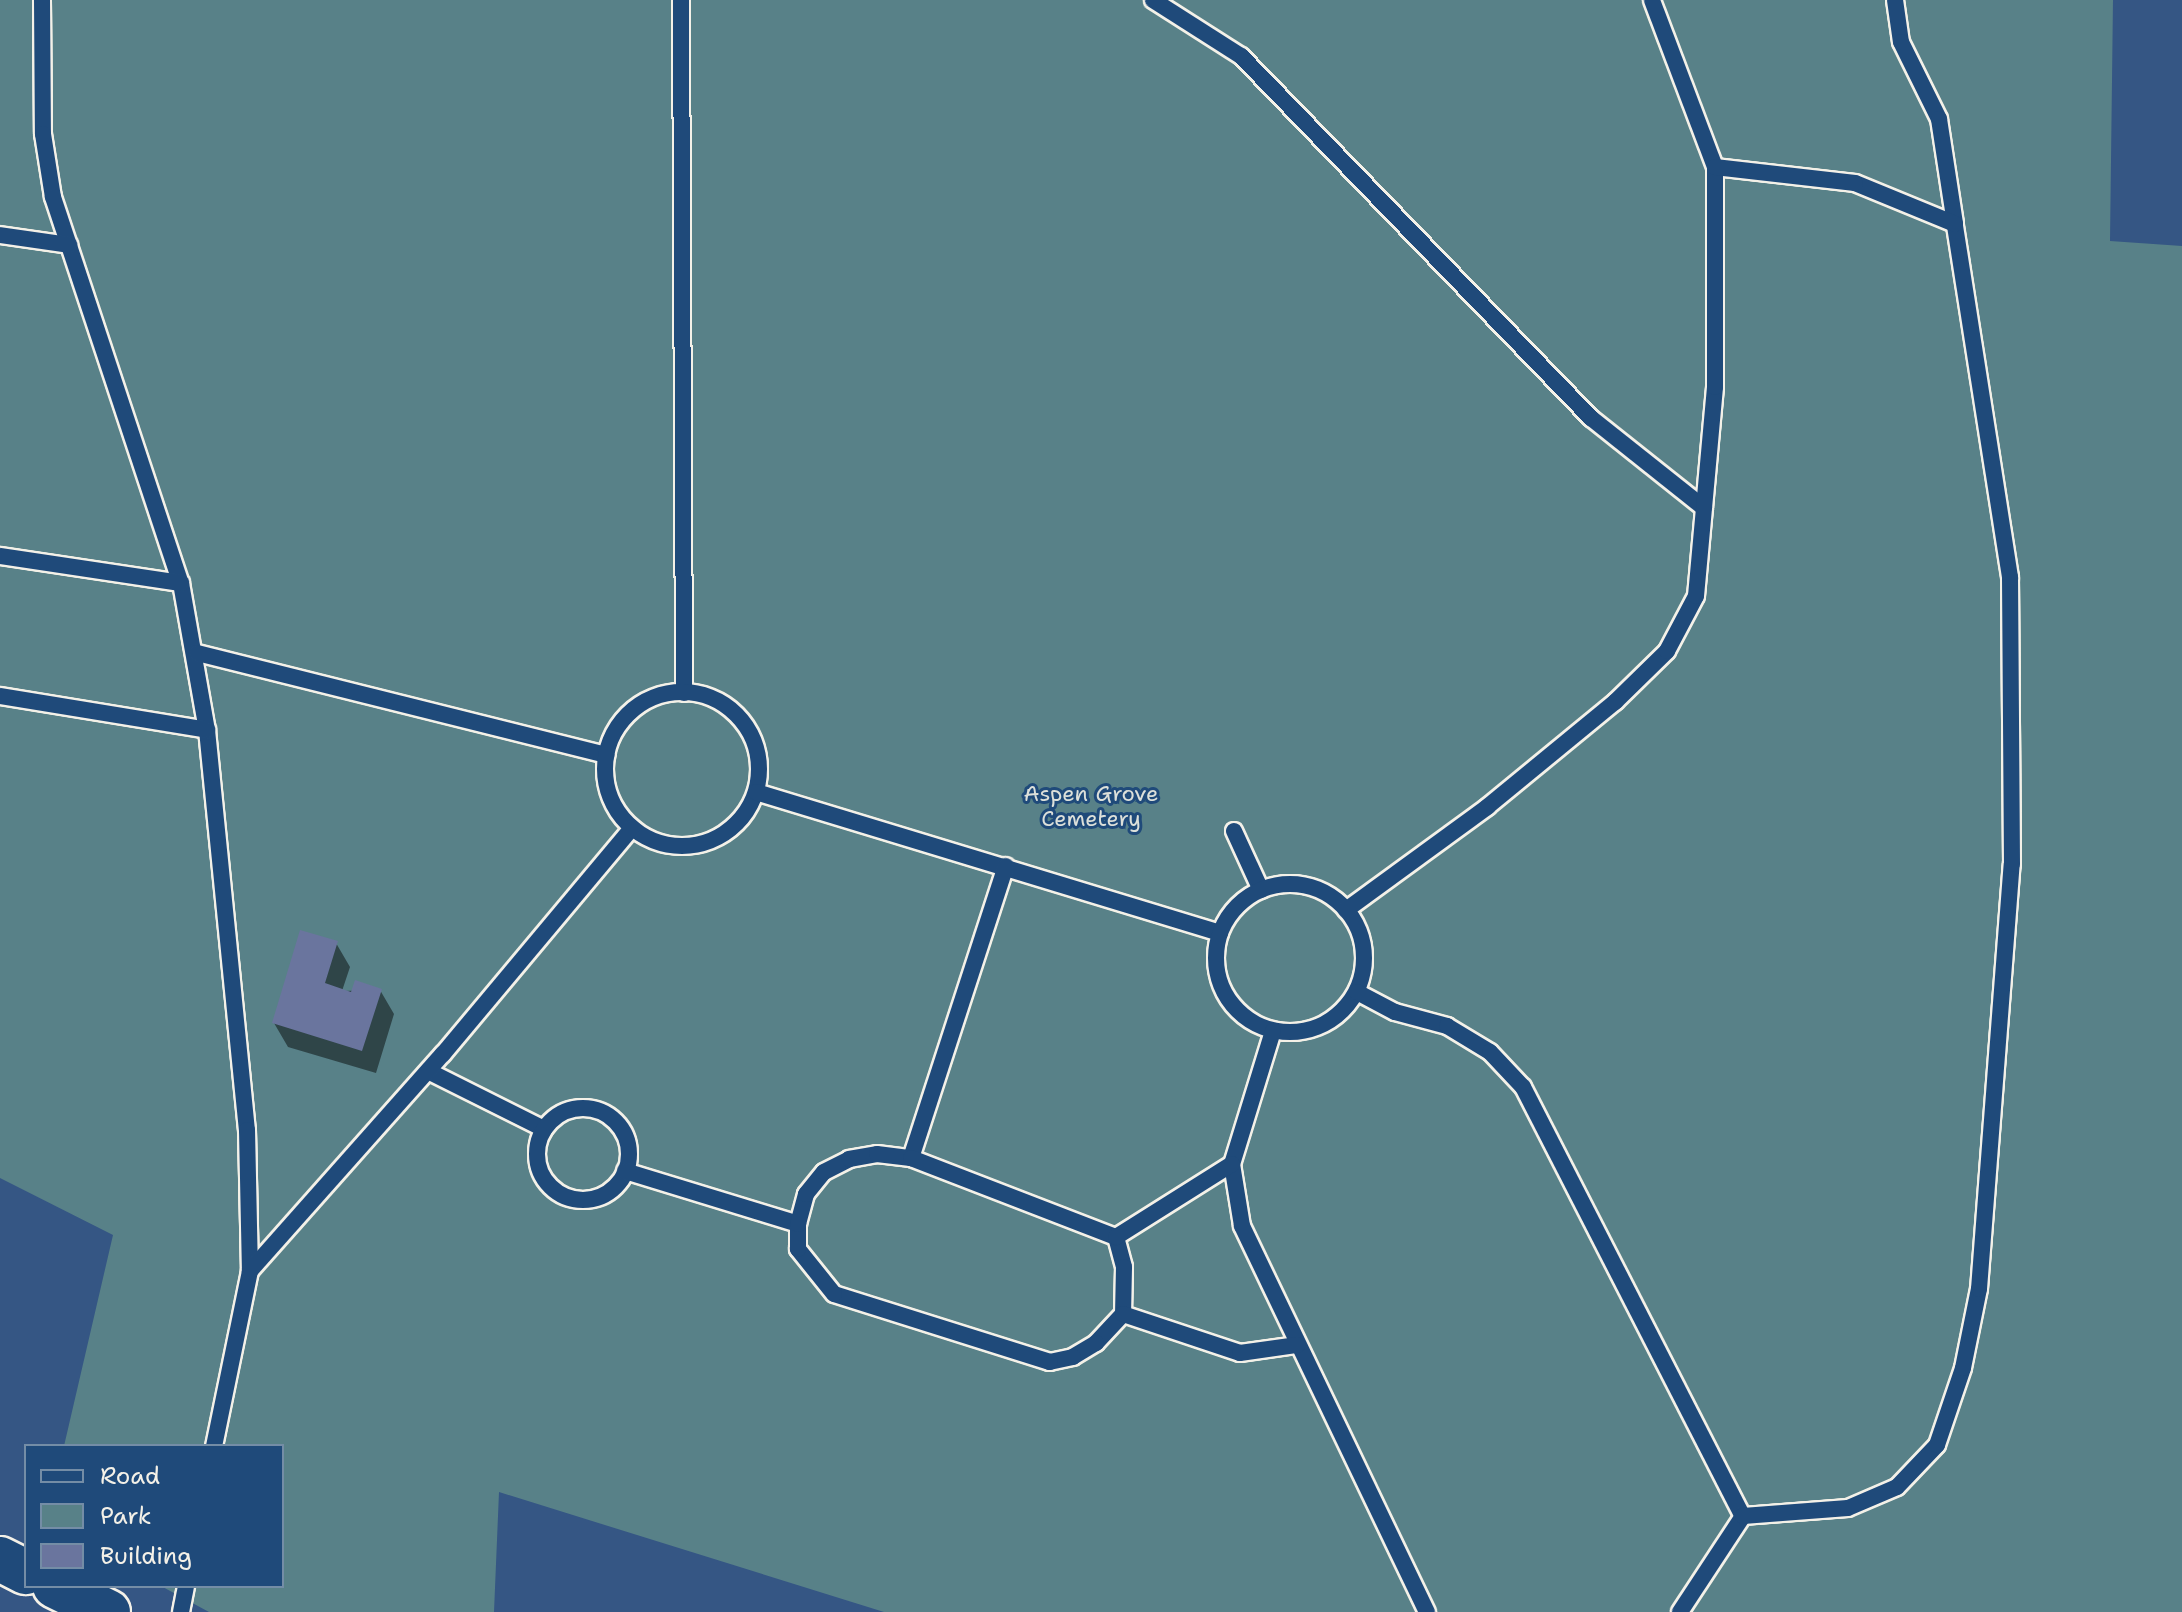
<!DOCTYPE html>
<html>
<head>
<meta charset="utf-8">
<style>
	body { margin:0 }
	#map { position:relative; width:2182px; height:1612px; overflow:hidden; background:#355684; font-family:"Shantell Sans",sans-serif }
	div>[style] { position:absolute }
	[style*='--x'] { left:calc(var(--x)*1px); top:calc(var(--y)*1px); width:calc(var(--w)*1px); rotate:calc(var(--a)*1deg) }
	.green>* { inset:0; background:#588188 }
	.shadow>* { inset:0; background:#0007 }
	.building>* { inset:0; background:#6a759e }
	.roads { filter:drop-shadow(2px 0 #f4f1e8) drop-shadow(-2px 0 #f4f1e8) drop-shadow(0 2px #f4f1e8) drop-shadow(0 -2px #f4f1e8) }
	.service>* { height:16px; margin:-8px; padding:0 8px; transform-origin:8px; border-radius:8px; background:#1f4a7a }
	.service>.ring { margin:-8px; padding:0; box-sizing:content-box; background:none; border:16px solid #1f4a7a; border-radius:50% }
	.secondary>* { height:44px; margin:-22px; padding:0 22px; transform-origin:22px; border-radius:22px; background:#1f4a7a }
	span { translate:-50% -50%; white-space:nowrap; text-align:center; line-height:1.15; -webkit-text-stroke:6px #1f4a7a; paint-order:stroke }
	.park-label { font-size:22px; color:#dde0da }
	.legend { position:absolute; left:24px; top:1444px; width:260px; height:144px; box-sizing:border-box; background:#1f4a7a; border:2px solid #748da6; margin:0; padding:10px 14px; list-style:none; font-size:24px; color:#f4f1e8 }
	.legend li { display:flex; align-items:center; gap:16px; height:40px }
	.legend b { width:40px; border:2px solid #748da6 }
</style>
</head>
<body>
<div id="map">
	<div class="green">
		<i style="clip-path:polygon(0 0,2113px 0,2110px 241px,2182px 246px,2182px 1612px,884px 1612px,499px 1492px,494px 1612px,209px 1612px,161px 1586px,282px 1586px,282px 1446px,64px 1446px,113px 1235px,0 1178px)"></i>
	</div>
	<div class="shadow">
		<i style="clip-path:polygon(336px 943px,350px 967px,342px 991px,380px 990px,394px 1014px,376px 1073px,288px 1047px,274px 1023px)"></i>
	</div>
	<div class="building">
		<i style="clip-path:polygon(300px 930px,338px 941px,325px 983px,351px 992px,355px 980px,382px 989px,362px 1051px,272px 1023px)"></i>
	</div>
	<div class="roads">
		<div class="service">
			<i style="--x:42;--y:0;--w:134;--a:89.6"></i>
			<i style="--x:43;--y:134;--w:64;--a:81"></i>
			<i style="--x:53;--y:197;--w:407;--a:71.7"></i>
			<i style="--x:181;--y:583;--w:149;--a:80"></i>
			<i style="--x:207;--y:730;--w:402;--a:84.3"></i>
			<i style="--x:247;--y:1130;--w:141;--a:88.8"></i>
			<i style="--x:250;--y:1271;--w:179;--a:101.6"></i>
			<i style="--x:681;--y:0;--w:693;--a:89.75"></i>
			<i style="--x:1153;--y:0;--w:104;--a:32.5"></i>
			<i style="--x:1241;--y:56;--w:504;--a:45.97"></i>
			<i style="--x:1591;--y:418;--w:144;--a:38.5"></i>
			<i style="--x:1895;--y:0;--w:42;--a:81.9"></i>
			<i style="--x:1901;--y:42;--w:86;--a:63.7"></i>
			<i style="--x:1939;--y:119;--w:106;--a:81.3"></i>
			<i style="--x:0;--y:235;--w:70;--a:8.2"></i>
			<i style="--x:0;--y:556;--w:183;--a:8.5"></i>
			<i style="--x:197;--y:653;--w:422;--a:14"></i>
			<i class="ring" style="left:605px;top:692px;width:138px;height:138px"></i>
			<i style="--x:0;--y:696;--w:210;--a:9.3"></i>
			<i style="--x:756;--y:792;--w:485;--a:16.9"></i>
			<i style="--x:1234;--y:831;--w:65;--a:65.4"></i>
			<i class="ring" style="left:1216px;top:884px;width:132px;height:132px"></i>
			<i style="--x:1346;--y:910;--w:175;--a:-36.1"></i>
			<i style="--x:1487;--y:807;--w:166;--a:-39.4"></i>
			<i style="--x:1615;--y:702;--w:73;--a:-44.4"></i>
			<i style="--x:1667;--y:651;--w:62;--a:-62.2"></i>
			<i style="--x:1696;--y:596;--w:210;--a:-84.8"></i>
			<i style="--x:1715;--y:387;--w:220;--a:-90"></i>
			<i style="--x:1715;--y:167;--w:178;--a:-110.7"></i>
			<i style="--x:1357;--y:992;--w:43;--a:27.8"></i>
			<i style="--x:1395;--y:1012;--w:54;--a:15.1"></i>
			<i style="--x:1447;--y:1026;--w:50;--a:31.2"></i>
			<i style="--x:1490;--y:1052;--w:48;--a:46.7"></i>
			<i style="--x:1523;--y:1087;--w:482;--a:62.9"></i>
			<i style="--x:1273;--y:1031;--w:139;--a:107.1"></i>
			<i style="--x:1232;--y:1164;--w:63;--a:80.8"></i>
			<i style="--x:1242;--y:1226;--w:428;--a:64.4"></i>
			<i style="--x:428;--y:1071;--w:130;--a:26.6"></i>
			<i class="ring" style="left:537px;top:1108px;width:76px;height:76px"></i>
			<i style="--x:911;--y:1158;--w:307;--a:-72"></i>
			<i style="--x:625;--y:1171;--w:181;--a:17"></i>
			<i style="--x:1116;--y:1237;--w:31;--a:75"></i>
			<i style="--x:1124;--y:1267;--w:47;--a:91.2"></i>
			<i style="--x:1123;--y:1314;--w:40;--a:133"></i>
			<i style="--x:1096;--y:1343;--w:27;--a:149"></i>
			<i style="--x:1073;--y:1357;--w:24;--a:168"></i>
			<i style="--x:1050;--y:1362;--w:226;--a:-162.5"></i>
			<i style="--x:834;--y:1294;--w:58;--a:-128.7"></i>
			<i style="--x:798;--y:1249;--w:25;--a:-90"></i>
			<i style="--x:798;--y:1224;--w:31;--a:-75"></i>
			<i style="--x:806;--y:1194;--w:28;--a:-51"></i>
			<i style="--x:824;--y:1172;--w:28;--a:-27"></i>
			<i style="--x:849;--y:1159;--w:28;--a:-10"></i>
			<i style="--x:877;--y:1154;--w:34;--a:7"></i>
			<i style="--x:911;--y:1158;--w:220;--a:21.1"></i>
			<i style="--x:1116;--y:1237;--w:137;--a:-32.2"></i>
			<i style="--x:250;--y:1271;--w:290;--a:-48.4"></i>
			<i style="--x:443;--y:1054;--w:295;--a:-50.1"></i>
			<i style="--x:1123;--y:1314;--w:123;--a:18.4"></i>
			<i style="--x:1240;--y:1353;--w:58;--a:-8"></i>
			<i style="--x:181;--y:1612;--w:26;--a:-79"></i>
			<i style="--x:1680;--y:1612;--w:115;--a:-56.7"></i>
			<i style="--x:1743;--y:1516;--w:105;--a:-4.4"></i>
			<i style="--x:1848;--y:1508;--w:53;--a:-23.2"></i>
			<i style="--x:1897;--y:1487;--w:58;--a:-46.4"></i>
			<i style="--x:1937;--y:1445;--w:81;--a:-71.3"></i>
			<i style="--x:1963;--y:1368;--w:81;--a:-78.6"></i>
			<i style="--x:1979;--y:1289;--w:426;--a:-85.6"></i>
			<i style="--x:2012;--y:864;--w:287;--a:-90.4"></i>
			<i style="--x:2010;--y:577;--w:357;--a:-98.9"></i>
			<i style="--x:1955;--y:224;--w:108;--a:-157.7"></i>
			<i style="--x:1855;--y:183;--w:141;--a:-173.5"></i>
		</div>
		<div class="secondary">
			<i style="--x:0;--y:1559;--w:29;--a:27"></i>
			<i style="--x:55;--y:1586;--w:59;--a:26.1"></i>
		</div>
	</div>
	<div class="park-label">
		<span style="left:1091px;top:806px">Aspen Grove<br>Cemetery</span>
	</div>
	<ul class="legend">
	<li><b style="height:10px;background:#1f4a7a"></b>Road</li>
	<li><b style="height:22px;background:#588188"></b>Park</li>
	<li><b style="height:22px;background:#6a759e"></b>Building</li>
	</ul>
</div>
</body>
</html>
